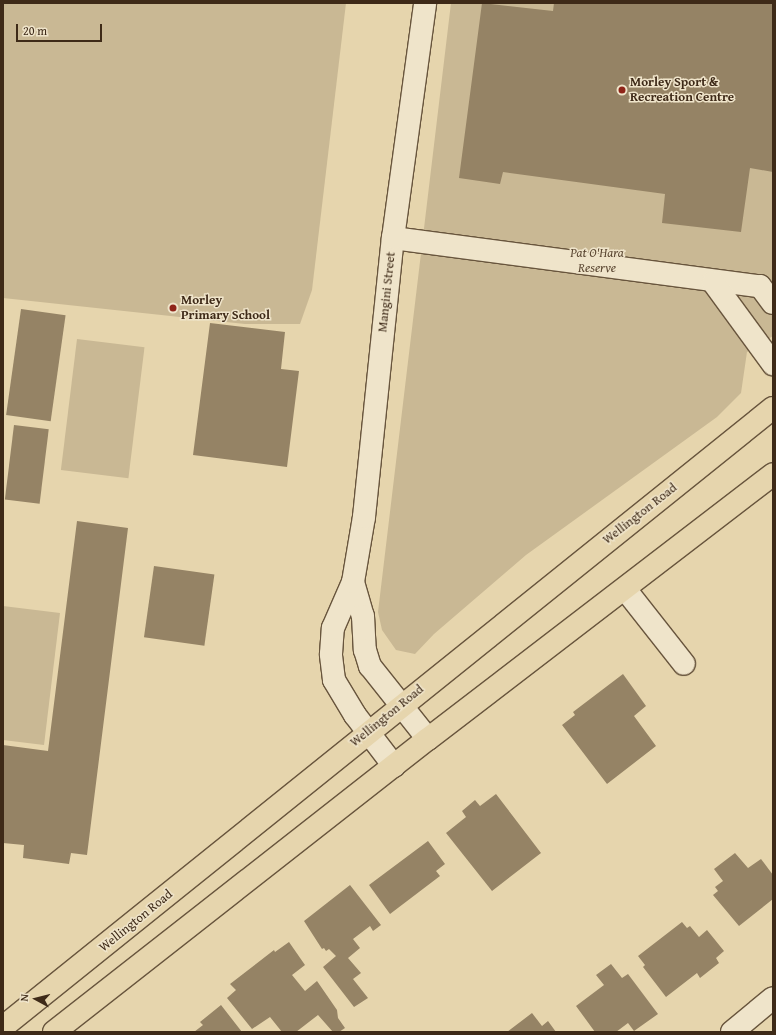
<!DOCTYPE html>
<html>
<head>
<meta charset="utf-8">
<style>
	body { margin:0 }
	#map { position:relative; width:776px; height:1035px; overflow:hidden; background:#e6d5ad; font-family:"Gentium Book Plus",serif }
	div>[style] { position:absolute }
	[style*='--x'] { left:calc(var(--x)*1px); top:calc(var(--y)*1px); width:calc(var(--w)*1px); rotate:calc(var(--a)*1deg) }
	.green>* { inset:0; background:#c9b894; transform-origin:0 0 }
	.building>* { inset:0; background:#958365; transform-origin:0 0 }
	.roads { filter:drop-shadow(1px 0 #68553d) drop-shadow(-1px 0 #68553d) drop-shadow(0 1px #68553d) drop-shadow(0 -1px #68553d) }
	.minor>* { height:22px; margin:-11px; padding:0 11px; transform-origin:11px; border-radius:11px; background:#efe4ca }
	.major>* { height:22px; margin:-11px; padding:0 11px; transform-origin:11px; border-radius:11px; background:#e6d5ad }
	.dots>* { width:11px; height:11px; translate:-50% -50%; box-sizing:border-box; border:2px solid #efe4ca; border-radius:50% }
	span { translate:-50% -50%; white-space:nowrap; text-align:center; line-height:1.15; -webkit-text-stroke:3px #efe4ca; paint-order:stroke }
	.poi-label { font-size:13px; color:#3e2a18; font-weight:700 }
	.left { translate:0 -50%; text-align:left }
	.park-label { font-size:13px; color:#5a4631; font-style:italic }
	.street-label { font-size:13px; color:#3e2a18 }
	.frame { position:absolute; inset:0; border:4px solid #3e2a18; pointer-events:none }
	.north { position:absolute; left:16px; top:979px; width:40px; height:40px; -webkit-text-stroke:3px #efe4ca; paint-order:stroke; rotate:277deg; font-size:11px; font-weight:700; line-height:16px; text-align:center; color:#3e2a18 }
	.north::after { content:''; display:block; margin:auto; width:14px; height:18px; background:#3e2a18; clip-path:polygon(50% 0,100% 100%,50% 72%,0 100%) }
	.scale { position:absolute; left:16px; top:24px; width:86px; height:18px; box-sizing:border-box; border:2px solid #3e2a18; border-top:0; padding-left:5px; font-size:12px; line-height:14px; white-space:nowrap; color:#3e2a18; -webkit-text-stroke:3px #efe4ca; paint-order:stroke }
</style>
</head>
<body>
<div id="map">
	<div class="green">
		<i style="clip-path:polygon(3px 3px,346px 3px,312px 290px,300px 324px,245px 324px,3px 298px)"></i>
		<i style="clip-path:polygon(451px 3px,773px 3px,773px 336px,747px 352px,741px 393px,717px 417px,526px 555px,434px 634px,415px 654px,396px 650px,382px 630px,378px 612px)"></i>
		<i style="left:77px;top:339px;width:68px;height:132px;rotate:7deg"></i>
		<i style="clip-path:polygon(3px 606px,60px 613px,44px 745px,3px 740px)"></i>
	</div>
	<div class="building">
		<i style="clip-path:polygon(482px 3px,553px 11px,554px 3px,773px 3px,773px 172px,750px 168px,741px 232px,662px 223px,665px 194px,503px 172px,500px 184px,459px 178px)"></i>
		<i style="left:21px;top:309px;width:45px;height:107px;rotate:8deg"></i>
		<i style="clip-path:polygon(210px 323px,285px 332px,281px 369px,299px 371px,287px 467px,193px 455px)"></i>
		<i style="left:14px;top:425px;width:35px;height:75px;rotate:7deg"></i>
		<i style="clip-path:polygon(77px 521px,128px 528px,87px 855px,71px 853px,69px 864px,23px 858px,24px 845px,3px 843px,3px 745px,48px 751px)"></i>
		<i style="left:154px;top:566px;width:61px;height:72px;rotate:8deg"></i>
		<i style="clip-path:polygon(623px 674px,646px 706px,634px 716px,656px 746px,607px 784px,562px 725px,575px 715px,573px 712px)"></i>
		<i style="clip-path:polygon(496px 794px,541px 853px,492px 891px,446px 833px,466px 817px,462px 811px,475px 800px,480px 806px)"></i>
		<i style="clip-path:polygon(428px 841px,445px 864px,436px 871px,440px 876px,390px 914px,369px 885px)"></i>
		<i style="clip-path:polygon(735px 853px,748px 868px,761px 859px,773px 875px,773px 899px,739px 926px,713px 895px,718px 891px,715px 887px,723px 881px,714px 869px)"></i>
		<i style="clip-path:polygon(350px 885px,381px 925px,373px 931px,370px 926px,353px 939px,360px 948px,348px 958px,361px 973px,353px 979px,368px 998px,354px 1007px,323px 967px,336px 956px,329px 949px,326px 951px,324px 948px,322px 949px,304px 921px)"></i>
		<i style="clip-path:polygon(682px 922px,687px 928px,690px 926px,699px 937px,707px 930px,724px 951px,716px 958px,719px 963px,700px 978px,697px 973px,666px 997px,643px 967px,645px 965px,638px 956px)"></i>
		<i style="clip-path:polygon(289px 942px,305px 965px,292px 975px,305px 991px,317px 981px,337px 1010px,338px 1018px,345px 1028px,339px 1032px,333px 1032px,318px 1015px,296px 1032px,282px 1032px,270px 1017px,252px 1029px,227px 998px,236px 990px,230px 984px,274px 950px,275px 952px)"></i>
		<i style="clip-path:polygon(611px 964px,622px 978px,628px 974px,658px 1014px,634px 1031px,628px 1023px,616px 1032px,595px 1032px,576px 1006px,604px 985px,596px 975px)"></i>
		<i style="clip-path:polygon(221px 1005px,242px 1032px,194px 1032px,203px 1025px,200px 1022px)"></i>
		<i style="clip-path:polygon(532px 1013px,542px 1026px,548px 1021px,556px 1032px,507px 1032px)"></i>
	</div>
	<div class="roads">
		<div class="minor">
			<i style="--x:393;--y:238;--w:370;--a:7.5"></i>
			<i style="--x:760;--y:286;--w:21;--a:53"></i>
			<i style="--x:713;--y:282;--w:102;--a:53.8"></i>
			<i style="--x:353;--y:582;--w:35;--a:74"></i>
			<i style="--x:363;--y:616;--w:34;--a:87"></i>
			<i style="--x:365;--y:650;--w:17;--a:73"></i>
			<i style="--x:370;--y:666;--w:93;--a:51.5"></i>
			<i style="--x:625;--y:589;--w:95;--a:51.8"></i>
			<i style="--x:394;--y:766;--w:64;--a:-127.4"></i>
			<i style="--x:355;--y:715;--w:41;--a:-121"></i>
			<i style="--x:334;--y:680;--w:26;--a:-97"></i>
			<i style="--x:331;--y:654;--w:26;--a:-86"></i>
			<i style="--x:333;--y:628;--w:50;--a:-66.5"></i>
			<i style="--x:353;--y:582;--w:66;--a:-80.4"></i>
			<i style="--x:364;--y:517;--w:281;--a:-84.1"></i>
			<i style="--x:393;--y:238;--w:237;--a:-82.2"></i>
			<i style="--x:732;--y:1032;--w:53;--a:-39.7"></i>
		</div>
		<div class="major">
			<i style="--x:3;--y:1027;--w:988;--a:-38.8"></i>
			<i style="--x:54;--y:1032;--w:475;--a:-38.1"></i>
			<i style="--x:428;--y:739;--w:435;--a:-37.5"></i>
		</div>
	</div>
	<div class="dots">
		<i style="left:622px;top:90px;background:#8f2418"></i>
		<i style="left:173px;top:308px;background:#8f2418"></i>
	</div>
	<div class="poi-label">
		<span class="left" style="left:630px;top:90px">Morley Sport &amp;<br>Recreation Centre</span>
		<span class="left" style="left:181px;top:308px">Morley<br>Primary School</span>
	</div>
	<div class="park-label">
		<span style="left:597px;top:261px">Pat O'Hara<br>Reserve</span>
	</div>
	<div class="street-label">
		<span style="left:387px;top:292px;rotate:-84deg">Mangini Street</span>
		<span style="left:640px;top:514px;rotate:-38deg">Wellington Road</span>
		<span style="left:387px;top:716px;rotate:-39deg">Wellington Road</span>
		<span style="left:136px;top:921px;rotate:-39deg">Wellington Road</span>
	</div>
	<div class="frame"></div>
	<div class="north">N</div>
	<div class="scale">20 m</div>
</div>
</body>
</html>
